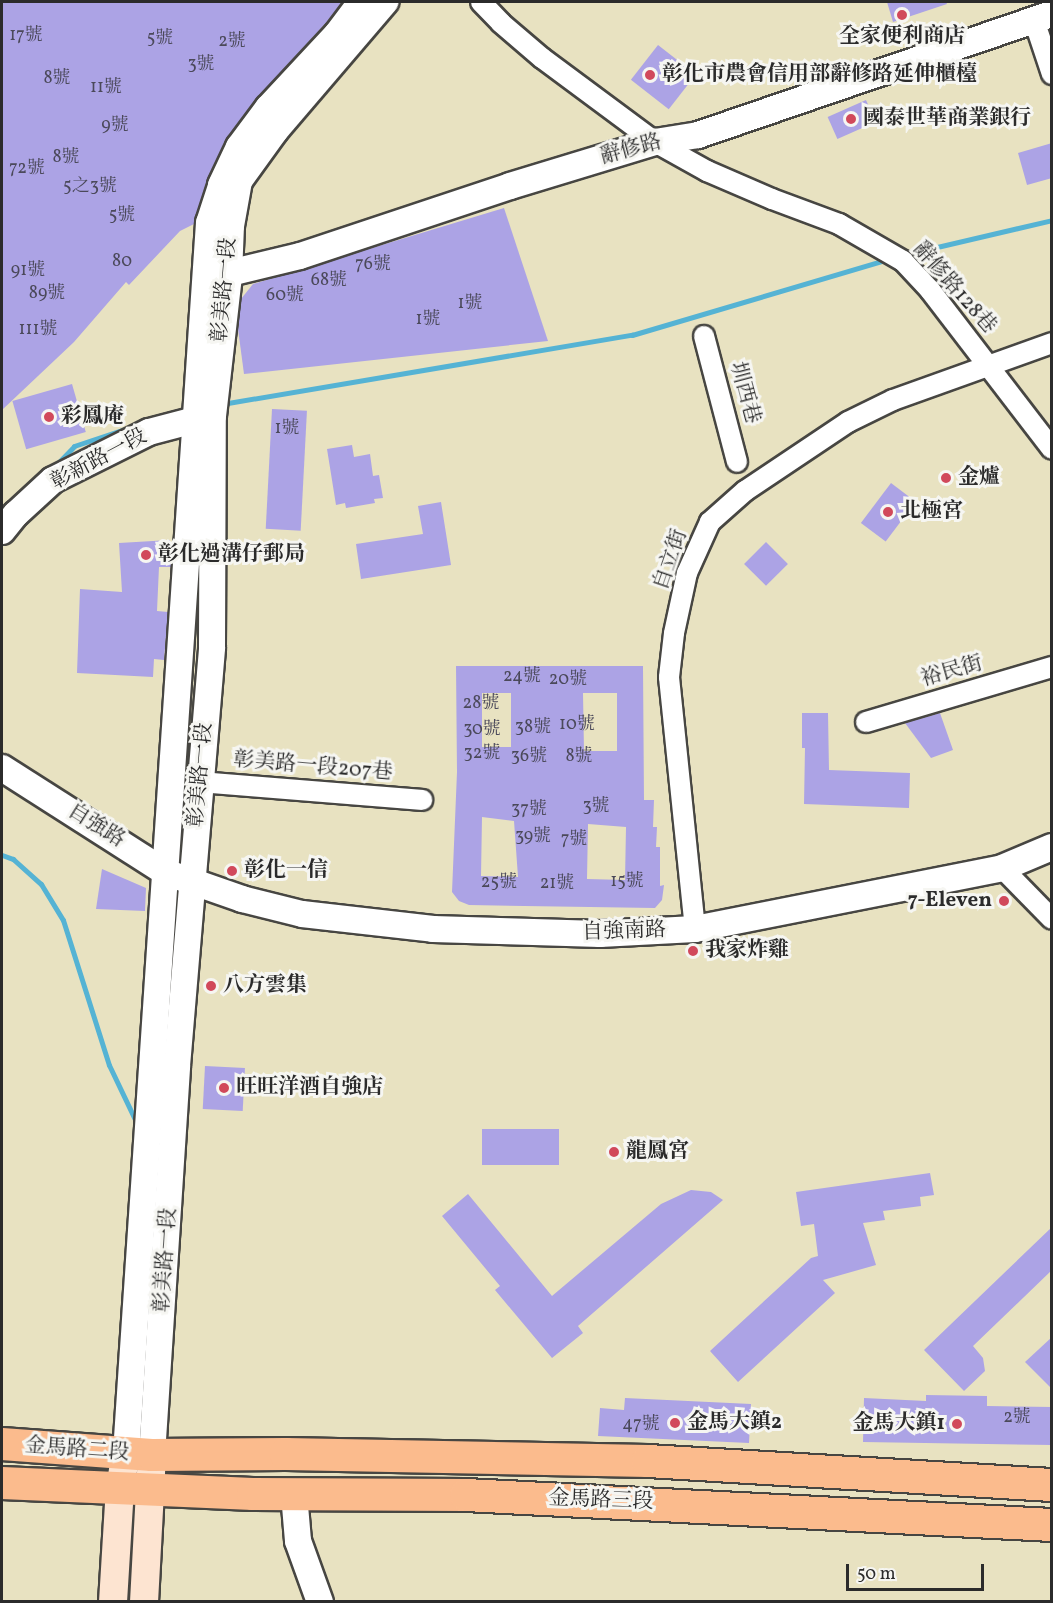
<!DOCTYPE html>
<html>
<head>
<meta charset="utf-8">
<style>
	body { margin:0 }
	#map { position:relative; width:1053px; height:1603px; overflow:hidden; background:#e8e2c1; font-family:Vollkorn,"Noto Serif TC",serif }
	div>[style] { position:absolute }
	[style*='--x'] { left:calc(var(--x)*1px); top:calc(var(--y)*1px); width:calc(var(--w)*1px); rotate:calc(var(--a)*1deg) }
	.stream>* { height:5px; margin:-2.5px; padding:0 2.5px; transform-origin:2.5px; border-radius:2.5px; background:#55b3d4 }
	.building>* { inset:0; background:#aca3e5; transform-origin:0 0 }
	.roads { filter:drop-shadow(2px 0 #474642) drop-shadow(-2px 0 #474642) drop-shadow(0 2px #474642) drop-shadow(0 -2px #474642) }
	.minor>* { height:20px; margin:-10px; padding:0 10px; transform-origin:10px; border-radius:10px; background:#fff }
	.tertiary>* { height:26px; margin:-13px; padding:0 13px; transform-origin:13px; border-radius:13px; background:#fff }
	.secondary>* { height:28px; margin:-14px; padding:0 14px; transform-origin:14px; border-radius:14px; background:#fde4d1 }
	.primary>* { height:32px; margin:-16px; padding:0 16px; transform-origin:16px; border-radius:16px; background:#fbbb8d }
	.dots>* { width:16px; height:16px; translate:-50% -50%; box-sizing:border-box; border:3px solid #f6f6f2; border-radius:50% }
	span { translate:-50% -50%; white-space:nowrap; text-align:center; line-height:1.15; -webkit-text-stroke:6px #f6f6f2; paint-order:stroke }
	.number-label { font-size:18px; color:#4b495a }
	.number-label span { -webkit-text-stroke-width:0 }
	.poi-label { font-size:21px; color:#2b2b2b; font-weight:700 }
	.left { translate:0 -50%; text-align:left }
	.right { translate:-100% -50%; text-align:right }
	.street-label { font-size:21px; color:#2b2b2b }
	.frame { position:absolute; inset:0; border:3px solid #2b2b2b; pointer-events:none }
	.scale { position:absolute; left:846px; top:1564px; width:138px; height:27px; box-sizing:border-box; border:3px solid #2b2b2b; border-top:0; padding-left:8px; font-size:18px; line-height:21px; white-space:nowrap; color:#2b2b2b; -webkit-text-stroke:4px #f6f6f2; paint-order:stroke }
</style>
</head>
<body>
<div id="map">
	<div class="stream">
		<i style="--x:903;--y:255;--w:153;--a:-13.2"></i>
		<i style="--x:222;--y:404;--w:416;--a:-9.6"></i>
		<i style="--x:632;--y:335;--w:268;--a:-16.5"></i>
		<i style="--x:54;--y:467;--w:29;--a:-46"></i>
		<i style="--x:74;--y:446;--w:63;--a:-18.4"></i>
		<i style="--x:2;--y:855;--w:12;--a:20"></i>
		<i style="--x:13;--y:859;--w:38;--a:42"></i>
		<i style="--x:41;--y:884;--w:42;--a:58.6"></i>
		<i style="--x:63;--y:920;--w:152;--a:72.4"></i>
		<i style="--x:109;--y:1065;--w:70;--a:64.5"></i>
	</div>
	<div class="building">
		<i style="clip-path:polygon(2px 2px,343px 2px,325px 24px,257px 98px,227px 138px,207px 180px,194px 224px,180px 231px,129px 285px,126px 282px,74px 342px,2px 410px)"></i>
		<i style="clip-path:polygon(887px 2px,946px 2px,947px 4px,893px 22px)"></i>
		<i style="left:658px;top:45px;width:48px;height:44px;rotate:38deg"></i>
		<i style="left:866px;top:100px;width:24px;height:42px;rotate:66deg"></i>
		<i style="clip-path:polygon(1052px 143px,1052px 178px,1027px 185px,1018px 153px)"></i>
		<i style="clip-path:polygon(504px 208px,548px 341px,244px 374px,238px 329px,241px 299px,253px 284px)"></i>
		<i style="left:72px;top:384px;width:50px;height:62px;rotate:74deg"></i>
		<i style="left:272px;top:409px;width:35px;height:120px;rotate:3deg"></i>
		<i style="clip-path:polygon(352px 445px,354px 457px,370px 454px,373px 476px,379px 475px,383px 498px,374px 499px,375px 503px,346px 508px,345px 503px,336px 505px,327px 449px)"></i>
		<i style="left:891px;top:483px;width:31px;height:50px;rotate:37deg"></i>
		<i style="clip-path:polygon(441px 502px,451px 565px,361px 579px,356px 544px,423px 534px,418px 506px)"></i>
		<i style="clip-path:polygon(170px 540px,171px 567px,159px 567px,157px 611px,168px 612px,164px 660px,154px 659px,153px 677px,77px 673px,80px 589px,122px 592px,119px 543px)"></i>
		<i style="left:766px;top:542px;width:31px;height:31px;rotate:45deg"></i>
		<i style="clip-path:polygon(evenodd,456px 666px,643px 666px,644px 800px,654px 800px,653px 827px,657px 827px,656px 847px,660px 847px,660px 886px,664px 885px,662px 900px,655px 908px,469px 905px,459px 901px,452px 892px,457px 772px,456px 666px,482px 693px,511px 693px,511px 747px,482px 747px,482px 693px,456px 666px,583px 693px,617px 693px,617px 751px,584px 751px,583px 693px,456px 666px,482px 817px,514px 821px,518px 877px,481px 876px,482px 817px,456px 666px,588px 824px,626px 827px,625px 880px,587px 879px,588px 824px)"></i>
		<i style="clip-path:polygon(802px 713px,828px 713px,829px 770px,910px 773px,909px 808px,804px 804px,805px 748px,802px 748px)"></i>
		<i style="clip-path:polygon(940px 713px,953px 750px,931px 758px,905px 723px)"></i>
		<i style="clip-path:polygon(102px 869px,146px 888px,145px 911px,96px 909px)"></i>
		<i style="left:205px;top:1066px;width:40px;height:43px;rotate:3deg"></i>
		<i style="left:482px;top:1129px;width:77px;height:36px"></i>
		<i style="clip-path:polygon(930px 1173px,934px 1195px,920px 1197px,921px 1206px,883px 1211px,885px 1220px,863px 1223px,876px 1265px,823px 1280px,835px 1293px,738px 1382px,710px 1351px,811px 1258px,818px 1256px,814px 1224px,801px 1226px,796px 1192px)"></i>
		<i style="clip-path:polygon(691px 1190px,711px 1192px,723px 1200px,578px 1326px,583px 1333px,552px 1358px,495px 1290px,500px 1286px,442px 1216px,468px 1194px,552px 1296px,661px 1204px)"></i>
		<i style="clip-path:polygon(1052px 1227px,1052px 1270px,973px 1346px,983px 1358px,985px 1371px,964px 1391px,924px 1350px)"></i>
		<i style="clip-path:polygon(1052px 1337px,1052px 1389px,1025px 1362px)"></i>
		<i style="clip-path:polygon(926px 1395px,987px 1396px,987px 1406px,1052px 1407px,1052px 1445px,863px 1442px,864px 1398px,926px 1401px)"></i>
		<i style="clip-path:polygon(625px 1398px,751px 1404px,749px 1443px,598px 1436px,600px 1408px,624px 1410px)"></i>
	</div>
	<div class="roads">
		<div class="minor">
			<i style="--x:481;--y:2;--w:29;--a:46"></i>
			<i style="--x:501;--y:23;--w:54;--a:40.5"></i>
			<i style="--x:542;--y:58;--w:141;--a:36.6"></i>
			<i style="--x:655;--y:142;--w:60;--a:29.1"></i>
			<i style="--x:707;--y:171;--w:71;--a:23.3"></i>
			<i style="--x:772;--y:199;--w:72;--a:20.5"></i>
			<i style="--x:839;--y:224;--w:74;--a:30"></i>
			<i style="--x:903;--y:261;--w:40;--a:47"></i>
			<i style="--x:930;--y:290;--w:200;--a:52.5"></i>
			<i style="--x:1034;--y:20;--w:57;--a:71.6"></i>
			<i style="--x:704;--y:336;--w:130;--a:75.3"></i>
			<i style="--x:866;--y:722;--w:194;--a:-16.5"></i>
			<i style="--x:200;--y:782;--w:223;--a:4.6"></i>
			<i style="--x:1002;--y:868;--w:71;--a:45.6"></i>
			<i style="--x:695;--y:929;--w:253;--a:-95.9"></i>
			<i style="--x:669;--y:677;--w:44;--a:-83.5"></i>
			<i style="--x:674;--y:633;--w:61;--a:-77.8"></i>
			<i style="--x:687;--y:573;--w:56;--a:-65.7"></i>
			<i style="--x:710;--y:522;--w:47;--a:-41.5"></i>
			<i style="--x:745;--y:491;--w:124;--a:-33.8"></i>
			<i style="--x:848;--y:422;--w:50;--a:-26.1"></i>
			<i style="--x:893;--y:400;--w:169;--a:-19.7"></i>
		</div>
		<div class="tertiary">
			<i style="--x:213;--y:277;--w:89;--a:-13.6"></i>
			<i style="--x:300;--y:256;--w:221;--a:-18.4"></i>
			<i style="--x:510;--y:186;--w:152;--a:-16.9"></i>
			<i style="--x:655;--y:142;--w:44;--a:-9.2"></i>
			<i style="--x:698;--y:135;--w:374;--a:-18.9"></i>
			<i style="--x:2;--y:531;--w:22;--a:-51"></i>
			<i style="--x:16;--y:514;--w:50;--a:-42.6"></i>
			<i style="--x:53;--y:480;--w:107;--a:-26.6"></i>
			<i style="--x:149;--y:432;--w:63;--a:-14.7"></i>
			<i style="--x:2;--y:768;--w:193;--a:32.5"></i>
			<i style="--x:165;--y:872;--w:82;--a:19.3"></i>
			<i style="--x:242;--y:899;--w:62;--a:14"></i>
			<i style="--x:302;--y:914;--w:132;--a:6.5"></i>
			<i style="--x:433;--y:929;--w:167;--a:1.7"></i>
			<i style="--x:600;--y:934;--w:95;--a:-3"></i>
			<i style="--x:695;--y:929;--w:313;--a:-11.2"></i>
			<i style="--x:1002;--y:868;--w:54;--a:-22.8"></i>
			<i style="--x:126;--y:1453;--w:1233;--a:-86.14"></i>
			<i style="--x:209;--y:223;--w:40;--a:-72"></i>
			<i style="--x:221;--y:185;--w:42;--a:-64.7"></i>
			<i style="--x:239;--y:147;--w:49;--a:-53.4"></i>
			<i style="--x:268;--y:108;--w:101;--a:-47"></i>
			<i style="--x:337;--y:34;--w:40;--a:-53"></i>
			<i style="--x:152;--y:1455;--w:390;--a:-86.3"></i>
			<i style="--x:177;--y:1066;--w:420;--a:-85.2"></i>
			<i style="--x:212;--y:647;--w:231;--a:-89.8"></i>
			<i style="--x:213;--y:416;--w:142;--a:-83.5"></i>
			<i style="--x:229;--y:275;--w:49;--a:-87.7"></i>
			<i style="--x:231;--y:226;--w:46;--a:-79.9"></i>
			<i style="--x:239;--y:181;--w:62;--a:-54.2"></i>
			<i style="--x:275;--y:131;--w:170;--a:-49.5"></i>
			<i style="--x:294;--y:1494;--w:47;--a:85.1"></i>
			<i style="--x:298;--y:1541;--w:65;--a:70.2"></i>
		</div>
		<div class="secondary">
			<i style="--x:113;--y:1602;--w:113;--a:-86.5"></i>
			<i style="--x:120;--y:1489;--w:36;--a:-81"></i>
			<i style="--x:144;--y:1602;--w:147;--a:-86.9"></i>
		</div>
		<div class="primary">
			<i style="--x:2;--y:1444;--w:150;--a:4.2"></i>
			<i style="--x:152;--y:1455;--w:134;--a:-0.4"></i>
			<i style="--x:286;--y:1454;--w:362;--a:1.1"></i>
			<i style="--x:648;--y:1461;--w:405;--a:3.4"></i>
			<i style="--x:2;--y:1483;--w:251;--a:2.5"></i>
			<i style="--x:253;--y:1494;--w:213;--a:0.3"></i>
			<i style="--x:466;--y:1495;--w:587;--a:2.93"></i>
		</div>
	</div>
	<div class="dots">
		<i style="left:902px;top:15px;background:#d1495b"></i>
		<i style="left:650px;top:75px;background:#d1495b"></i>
		<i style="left:851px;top:119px;background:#d1495b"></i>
		<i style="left:49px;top:417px;background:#d1495b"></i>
		<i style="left:946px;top:478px;background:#d1495b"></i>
		<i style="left:888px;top:512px;background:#d1495b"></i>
		<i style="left:146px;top:555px;background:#d1495b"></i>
		<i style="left:232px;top:871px;background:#d1495b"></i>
		<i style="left:1004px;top:901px;background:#d1495b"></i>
		<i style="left:693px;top:951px;background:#d1495b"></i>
		<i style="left:211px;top:986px;background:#d1495b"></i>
		<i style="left:224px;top:1088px;background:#d1495b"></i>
		<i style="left:614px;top:1152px;background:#d1495b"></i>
		<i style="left:675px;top:1423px;background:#d1495b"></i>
		<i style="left:957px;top:1424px;background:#d1495b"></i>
	</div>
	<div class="number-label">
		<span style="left:26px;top:36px">17號</span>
		<span style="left:160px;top:39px">5號</span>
		<span style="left:232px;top:42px">2號</span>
		<span style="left:201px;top:65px">3號</span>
		<span style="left:57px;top:79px">8號</span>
		<span style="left:106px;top:88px">11號</span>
		<span style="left:115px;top:126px">9號</span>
		<span style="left:66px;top:158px">8號</span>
		<span style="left:27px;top:169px">72號</span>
		<span style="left:90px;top:187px">5之3號</span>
		<span style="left:122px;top:216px">5號</span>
		<span style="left:122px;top:262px">80</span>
		<span style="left:373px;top:265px">76號</span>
		<span style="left:28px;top:271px">91號</span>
		<span style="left:329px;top:281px">68號</span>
		<span style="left:47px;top:294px">89號</span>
		<span style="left:285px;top:296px">60號</span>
		<span style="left:470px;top:304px">1號</span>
		<span style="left:428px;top:320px">1號</span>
		<span style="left:38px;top:330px">111號</span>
		<span style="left:287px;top:429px">1號</span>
		<span style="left:522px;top:677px">24號</span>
		<span style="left:568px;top:680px">20號</span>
		<span style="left:481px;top:704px">28號</span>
		<span style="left:577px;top:725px">10號</span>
		<span style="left:533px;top:728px">38號</span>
		<span style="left:482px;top:730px">30號</span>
		<span style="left:482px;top:754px">32號</span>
		<span style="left:529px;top:757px">36號</span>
		<span style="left:579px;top:757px">8號</span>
		<span style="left:596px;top:807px">3號</span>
		<span style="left:529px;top:810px">37號</span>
		<span style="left:533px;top:837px">39號</span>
		<span style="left:574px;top:840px">7號</span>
		<span style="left:627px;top:882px">15號</span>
		<span style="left:499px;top:883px">25號</span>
		<span style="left:557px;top:884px">21號</span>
		<span style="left:1017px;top:1418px">2號</span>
		<span style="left:641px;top:1425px">47號</span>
	</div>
	<div class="poi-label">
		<span style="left:902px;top:37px">全家便利商店</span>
		<span class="left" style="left:662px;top:75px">彰化市農會信用部辭修路延伸櫃檯</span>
		<span class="left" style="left:863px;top:119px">國泰世華商業銀行</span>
		<span class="left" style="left:61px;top:417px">彩鳳庵</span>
		<span class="left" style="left:958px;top:478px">金爐</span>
		<span class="left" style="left:900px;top:512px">北極宮</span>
		<span class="left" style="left:158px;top:555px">彰化過溝仔郵局</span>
		<span class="left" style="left:244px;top:871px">彰化一信</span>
		<span class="right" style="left:992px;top:901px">7-Eleven</span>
		<span class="left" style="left:705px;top:951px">我家炸雞</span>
		<span class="left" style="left:223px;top:986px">八方雲集</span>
		<span class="left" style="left:236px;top:1088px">旺旺洋酒自強店</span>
		<span class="left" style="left:626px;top:1152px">龍鳳宮</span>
		<span class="left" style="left:687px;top:1423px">金馬大鎮2</span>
		<span class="right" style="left:945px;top:1424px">金馬大鎮1</span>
	</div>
	<div class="street-label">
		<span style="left:631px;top:150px;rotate:-15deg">辭修路</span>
		<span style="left:954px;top:288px;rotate:49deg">辭修路128巷</span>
		<span style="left:225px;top:290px;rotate:-85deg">彰美路一段</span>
		<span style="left:744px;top:393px;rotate:75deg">圳西巷</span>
		<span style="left:99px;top:460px;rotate:-28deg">彰新路一段</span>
		<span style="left:671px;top:560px;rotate:-71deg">自立街</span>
		<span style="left:952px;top:672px;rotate:-16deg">裕民街</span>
		<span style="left:313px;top:767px;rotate:5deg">彰美路一段207巷</span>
		<span style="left:201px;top:775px;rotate:-85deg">彰美路一段</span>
		<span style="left:96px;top:826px;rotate:32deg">自強路</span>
		<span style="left:624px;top:932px;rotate:-2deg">自強南路</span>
		<span style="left:166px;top:1260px;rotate:-86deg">彰美路一段</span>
		<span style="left:77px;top:1450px;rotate:4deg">金馬路二段</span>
		<span style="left:601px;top:1501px;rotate:2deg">金馬路三段</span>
	</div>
	<div class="frame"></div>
	<div class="scale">50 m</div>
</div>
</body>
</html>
